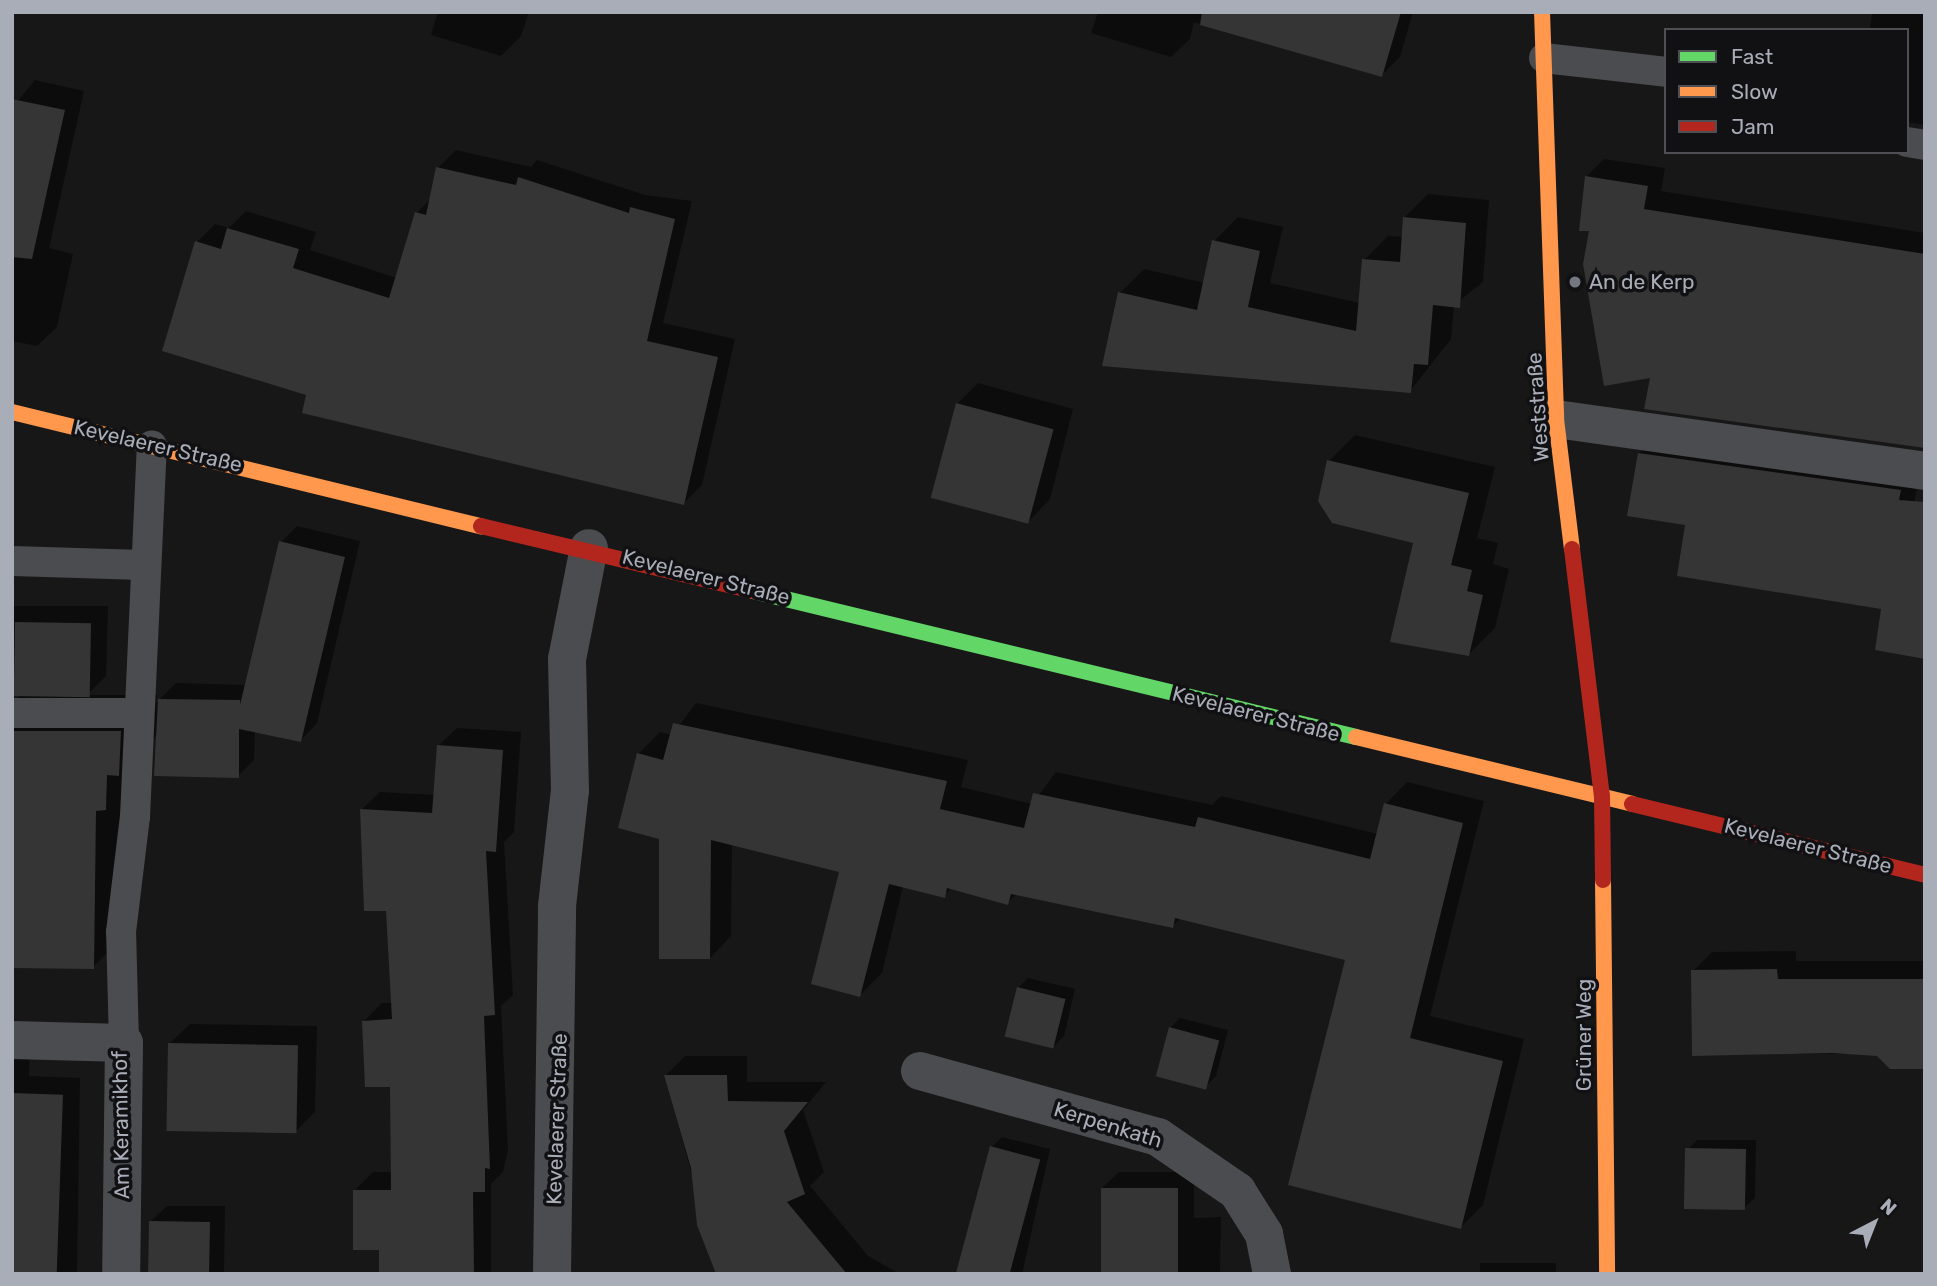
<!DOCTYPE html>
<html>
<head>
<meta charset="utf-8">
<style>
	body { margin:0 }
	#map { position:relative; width:1937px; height:1286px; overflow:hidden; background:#171717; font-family:Rubik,sans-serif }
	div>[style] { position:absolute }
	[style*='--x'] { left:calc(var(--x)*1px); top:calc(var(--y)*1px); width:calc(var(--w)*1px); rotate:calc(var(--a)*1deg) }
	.shadow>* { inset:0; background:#0007; transform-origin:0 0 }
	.building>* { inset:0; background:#353536; transform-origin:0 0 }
	.lane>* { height:30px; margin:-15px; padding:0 15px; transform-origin:15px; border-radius:15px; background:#4b4c50 }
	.street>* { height:38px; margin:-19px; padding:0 19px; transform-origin:19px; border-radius:19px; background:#4b4c50 }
	.fast>* { height:16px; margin:-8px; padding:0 8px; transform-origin:8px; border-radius:8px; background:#63d668 }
	.slow>* { height:16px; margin:-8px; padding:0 8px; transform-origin:8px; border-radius:8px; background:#ff974d }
	.jam>* { height:16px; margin:-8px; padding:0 8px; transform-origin:8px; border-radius:8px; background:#b3261e }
	.dots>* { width:19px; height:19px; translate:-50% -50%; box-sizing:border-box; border:4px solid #111113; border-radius:50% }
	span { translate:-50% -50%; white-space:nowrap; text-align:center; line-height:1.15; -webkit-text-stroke:7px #111113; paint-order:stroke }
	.poi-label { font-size:21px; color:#a8adb8 }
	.left { translate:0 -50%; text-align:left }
	.street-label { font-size:21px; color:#a8adb8 }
	.frame { position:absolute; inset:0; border:14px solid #a8adb8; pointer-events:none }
	.legend { position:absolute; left:1664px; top:28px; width:245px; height:126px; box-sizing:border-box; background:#111113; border:2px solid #4d4f55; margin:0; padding:9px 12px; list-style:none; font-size:21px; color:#a8adb8 }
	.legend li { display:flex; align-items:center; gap:14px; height:35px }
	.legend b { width:35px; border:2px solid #4d4f55 }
	.north { position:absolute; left:1839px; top:1188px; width:70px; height:70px; -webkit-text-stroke:5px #111113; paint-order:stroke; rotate:42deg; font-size:19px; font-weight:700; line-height:28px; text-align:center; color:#a8adb8 }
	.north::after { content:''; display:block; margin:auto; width:24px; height:32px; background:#a8adb8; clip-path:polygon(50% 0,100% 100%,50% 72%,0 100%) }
</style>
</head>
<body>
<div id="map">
	<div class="shadow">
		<i style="clip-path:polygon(438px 12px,529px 12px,521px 36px,501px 56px,431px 35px)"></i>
		<i style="clip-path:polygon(1098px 12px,1413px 12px,1400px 57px,1381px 76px,1194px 22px,1190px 39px,1171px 57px,1091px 33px)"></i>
		<i style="clip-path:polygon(1872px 12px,1925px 12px,1925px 125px,1907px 122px,1907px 30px,1870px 30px)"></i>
		<i style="clip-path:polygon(35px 80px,84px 91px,49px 248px,73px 254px,57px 327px,37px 346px,12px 341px,12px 108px)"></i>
		<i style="clip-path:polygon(456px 150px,531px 167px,537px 160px,645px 195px,692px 201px,663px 323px,735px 339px,702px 485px,684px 503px,308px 394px,197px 242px,215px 224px,229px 228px,246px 211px,316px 232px,310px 250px,397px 278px,417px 213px,431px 198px,438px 168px)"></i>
		<i style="clip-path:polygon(1604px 159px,1665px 168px,1661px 191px,1925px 233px,1925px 446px,1652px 375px,1591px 230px,1586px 177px)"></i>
		<i style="clip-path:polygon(1428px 194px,1489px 200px,1483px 282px,1454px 305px,1451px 339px,1410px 391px,1120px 293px,1144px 269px,1205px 283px,1214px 241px,1238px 217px,1283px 227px,1270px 283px,1360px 303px,1364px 260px,1388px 236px,1403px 237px,1404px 218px)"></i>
		<i style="clip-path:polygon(978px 383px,1073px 409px,1050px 499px,1030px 520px,957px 404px)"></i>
		<i style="clip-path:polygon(1659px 434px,1919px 471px,1908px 547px,1883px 607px,1687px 523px,1639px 453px)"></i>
		<i style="clip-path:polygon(1355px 435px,1495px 467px,1477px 538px,1498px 543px,1493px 564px,1509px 569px,1495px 628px,1468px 655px,1415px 541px,1329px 461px)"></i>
		<i style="clip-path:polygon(297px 526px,360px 541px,317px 723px,301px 740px,255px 731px,254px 760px,238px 776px,158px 734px,142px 750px,129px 932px,93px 967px,12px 966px,12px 703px,22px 694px,12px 694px,12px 606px,108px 606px,106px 676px,87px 695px,157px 695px,156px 703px,176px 683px,247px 685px,281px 542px)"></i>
		<i style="clip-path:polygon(696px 703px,968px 760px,961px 787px,1032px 804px,1056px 772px,1212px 805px,1221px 796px,1378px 834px,1386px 804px,1407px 782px,1484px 801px,1430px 1016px,1524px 1039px,1483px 1205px,1461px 1227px,1347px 959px,1181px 918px,1172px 926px,1017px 894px,1007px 903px,952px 887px,944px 896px,903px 886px,882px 973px,860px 995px,841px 870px,732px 843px,731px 936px,710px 958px,661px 838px,638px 754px,660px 732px,672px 735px)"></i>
		<i style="clip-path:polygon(457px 728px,521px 732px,514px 832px,504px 842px,513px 995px,501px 1006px,508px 1149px,503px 1172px,491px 1184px,491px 1274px,380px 1274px,380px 1248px,355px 1190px,373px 1172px,392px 1172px,392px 1085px,363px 1022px,382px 1003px,393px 1003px,388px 909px,361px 810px,380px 792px,435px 795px,438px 746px)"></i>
		<i style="clip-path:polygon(1796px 951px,1796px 961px,1925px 961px,1925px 1067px,1878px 1054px,1694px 1054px,1693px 971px,1712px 952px)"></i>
		<i style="clip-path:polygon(1028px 978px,1075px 989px,1064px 1036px,1054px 1046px,1018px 988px)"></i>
		<i style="clip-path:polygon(1180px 1018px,1228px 1030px,1216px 1076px,1206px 1086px,1170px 1028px)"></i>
		<i style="clip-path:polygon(190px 1024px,317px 1026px,315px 1112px,295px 1132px,169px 1044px)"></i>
		<i style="clip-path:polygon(12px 1046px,30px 1046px,29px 1076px,80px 1078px,77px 1274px,12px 1274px)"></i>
		<i style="clip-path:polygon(685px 1056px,747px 1056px,747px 1082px,826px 1082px,803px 1110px,824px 1172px,810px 1186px,868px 1256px,900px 1274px,719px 1274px,665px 1076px)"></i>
		<i style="clip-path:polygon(1002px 1137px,1050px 1149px,1022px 1274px,963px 1274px,992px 1147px)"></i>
		<i style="clip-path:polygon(1697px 1140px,1756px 1140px,1755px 1198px,1744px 1208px,1687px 1150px)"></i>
		<i style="clip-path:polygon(1119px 1172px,1194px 1172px,1194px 1218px,1221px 1217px,1220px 1274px,1102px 1274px,1102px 1188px)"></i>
		<i style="clip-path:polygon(167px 1206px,225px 1206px,224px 1274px,150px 1274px,151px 1221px)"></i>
		<i style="left:1480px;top:1263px;width:76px;height:16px"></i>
	</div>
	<div class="building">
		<i style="clip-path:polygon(1202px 12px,1401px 12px,1382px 77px,1200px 25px)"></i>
		<i style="clip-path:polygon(12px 99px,65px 110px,32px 259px,12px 257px)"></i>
		<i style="clip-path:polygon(436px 167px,516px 185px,518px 177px,629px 213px,630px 207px,675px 219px,647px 341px,718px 357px,684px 505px,302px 413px,306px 395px,162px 351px,195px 241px,221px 249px,227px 228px,299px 249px,293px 268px,389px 298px,415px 212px,426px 215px)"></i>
		<i style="clip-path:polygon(1585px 176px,1648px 186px,1644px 209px,1925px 254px,1925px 448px,1644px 409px,1650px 378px,1604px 386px,1583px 264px,1589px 231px,1579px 231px)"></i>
		<i style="clip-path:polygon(1403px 217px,1466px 223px,1460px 308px,1433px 305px,1428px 365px,1414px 364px,1411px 393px,1102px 366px,1118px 292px,1197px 310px,1212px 240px,1260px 251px,1248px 307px,1356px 331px,1362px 259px,1400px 262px)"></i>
		<i style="left:956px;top:403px;width:101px;height:98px;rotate:15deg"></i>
		<i style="clip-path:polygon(1638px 453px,1901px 490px,1899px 500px,1925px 502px,1925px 659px,1875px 650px,1881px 609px,1677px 576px,1685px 525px,1627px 516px)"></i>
		<i style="clip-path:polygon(1327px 460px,1469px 493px,1451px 565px,1472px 570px,1467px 591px,1483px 595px,1469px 656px,1390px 642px,1413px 543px,1332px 523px,1318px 501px)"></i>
		<i style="clip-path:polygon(279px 541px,345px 557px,301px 742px,239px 729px,239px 778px,154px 776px,158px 699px,240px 700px,240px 705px)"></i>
		<i style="left:15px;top:622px;width:76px;height:74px;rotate:1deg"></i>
		<i style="clip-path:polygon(673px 723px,947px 781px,940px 809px,1024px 828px,1033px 793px,1195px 827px,1198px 817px,1370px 859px,1384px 803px,1463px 823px,1410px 1038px,1503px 1061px,1461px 1229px,1288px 1185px,1345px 960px,1175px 918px,1173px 928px,1011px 894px,1008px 905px,947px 888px,945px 898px,889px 884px,860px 997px,811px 984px,839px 872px,711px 840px,710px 959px,659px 959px,659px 839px,618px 828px,637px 753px,663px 760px)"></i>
		<i style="clip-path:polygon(13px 731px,121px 731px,119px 776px,107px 775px,106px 810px,96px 811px,94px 969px,12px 968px)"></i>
		<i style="clip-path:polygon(437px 745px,503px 750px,496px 852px,486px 851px,495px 1015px,484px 1016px,490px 1169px,485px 1168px,485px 1192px,473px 1192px,474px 1274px,379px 1274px,379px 1250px,353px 1250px,353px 1190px,391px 1190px,390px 1087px,365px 1087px,362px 1021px,392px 1019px,386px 911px,364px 911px,360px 809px,432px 813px)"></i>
		<i style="clip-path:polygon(1777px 969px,1778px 979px,1925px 979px,1925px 1069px,1890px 1069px,1877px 1056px,1832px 1053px,1692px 1056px,1691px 970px)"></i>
		<i style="left:1017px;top:987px;width:50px;height:51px;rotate:14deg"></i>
		<i style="left:1169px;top:1027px;width:52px;height:51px;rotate:15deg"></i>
		<i style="left:168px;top:1043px;width:130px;height:88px;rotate:1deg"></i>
		<i style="clip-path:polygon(664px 1075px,727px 1075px,728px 1101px,808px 1102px,784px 1131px,805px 1194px,787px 1202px,847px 1274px,716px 1274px,697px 1225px,691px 1168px)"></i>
		<i style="left:12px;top:1093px;width:51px;height:181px;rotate:2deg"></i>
		<i style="left:990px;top:1146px;width:52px;height:131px;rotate:15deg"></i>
		<i style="left:1746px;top:1149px;width:61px;height:61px;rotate:91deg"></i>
		<i style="left:1101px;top:1188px;width:77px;height:86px"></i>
		<i style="left:149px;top:1221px;width:61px;height:53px;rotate:1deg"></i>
	</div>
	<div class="lane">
		<i style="--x:1544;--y:58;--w:123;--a:6.5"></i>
		<i style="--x:1907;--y:142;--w:18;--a:9"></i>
		<i style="--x:12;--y:561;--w:131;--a:1.7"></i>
		<i style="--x:12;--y:713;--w:124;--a:0"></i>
		<i style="--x:124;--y:1043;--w:111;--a:-91.5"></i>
		<i style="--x:121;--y:932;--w:116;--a:-83.1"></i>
		<i style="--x:135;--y:817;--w:372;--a:-87.4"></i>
	</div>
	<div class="street">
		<i style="--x:1556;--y:419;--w:373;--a:8"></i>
		<i style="--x:12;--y:1040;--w:112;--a:1.5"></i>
		<i style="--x:124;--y:1043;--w:231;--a:90.7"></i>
		<i style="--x:920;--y:1071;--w:247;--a:15.5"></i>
		<i style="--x:1158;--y:1137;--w:96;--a:34.4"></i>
		<i style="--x:1237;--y:1191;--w:51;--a:57.9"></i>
		<i style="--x:1264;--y:1234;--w:41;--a:78.7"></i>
		<i style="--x:552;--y:1274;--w:368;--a:-89.2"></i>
		<i style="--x:557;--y:906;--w:116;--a:-83.6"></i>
		<i style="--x:570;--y:791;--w:132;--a:-91.3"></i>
		<i style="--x:567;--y:659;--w:113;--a:-78.8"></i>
	</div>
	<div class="fast">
		<i style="--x:753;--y:591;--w:620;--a:13.61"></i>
	</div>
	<div class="slow">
		<i style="--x:1542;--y:12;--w:407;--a:88"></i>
		<i style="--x:1556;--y:419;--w:131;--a:83"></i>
		<i style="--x:12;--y:412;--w:483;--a:13.7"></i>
		<i style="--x:1356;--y:737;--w:284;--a:13.6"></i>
		<i style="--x:1603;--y:880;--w:394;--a:89.4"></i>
	</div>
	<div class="jam">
		<i style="--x:481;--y:526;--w:280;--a:13.4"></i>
		<i style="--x:1572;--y:549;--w:249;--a:83.1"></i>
		<i style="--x:1602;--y:796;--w:84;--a:89.3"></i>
		<i style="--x:1632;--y:804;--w:301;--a:13.6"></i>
	</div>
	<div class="dots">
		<i style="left:1575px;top:282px;background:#757880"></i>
	</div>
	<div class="poi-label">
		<span class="left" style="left:1589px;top:282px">An de Kerp</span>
	</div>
	<div class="street-label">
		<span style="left:1538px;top:407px;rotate:-94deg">Weststraße</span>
		<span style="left:158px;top:446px;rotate:13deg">Kevelaerer Straße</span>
		<span style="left:706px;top:577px;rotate:14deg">Kevelaerer Straße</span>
		<span style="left:1256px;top:714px;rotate:14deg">Kevelaerer Straße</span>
		<span style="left:1808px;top:846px;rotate:14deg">Kevelaerer Straße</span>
		<span style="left:1584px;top:1035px;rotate:-90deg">Grüner Weg</span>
		<span style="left:557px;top:1119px;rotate:-88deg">Kevelaerer Straße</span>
		<span style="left:121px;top:1125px;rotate:-91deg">Am Keramikhof</span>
		<span style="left:1108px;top:1125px;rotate:17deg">Kerpenkath</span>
	</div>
	<div class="frame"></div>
	<ul class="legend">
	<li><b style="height:9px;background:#63d668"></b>Fast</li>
	<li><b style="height:9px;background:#ff974d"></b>Slow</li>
	<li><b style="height:9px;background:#b3261e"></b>Jam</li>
	</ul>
	<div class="north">N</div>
</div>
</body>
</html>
